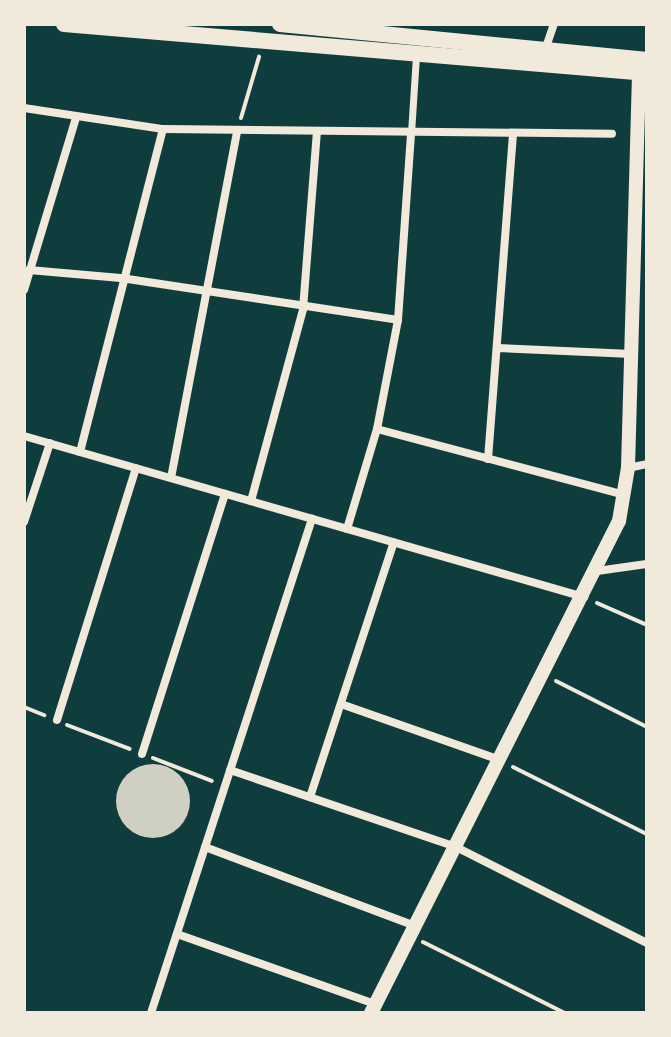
<!DOCTYPE html>
<html>
<head>
<meta charset="utf-8">
<style>
	body { margin:0 }
	#map { position:relative; width:671px; height:1037px; overflow:hidden; background:#0f3d3e; font-family:"PT Sans Narrow",sans-serif }
	div>[style] { position:absolute }
	[style*='--x'] { left:calc(var(--x)*1px); top:calc(var(--y)*1px); width:calc(var(--w)*1px); rotate:calc(var(--a)*1deg) }
	.building>* { inset:0; background:#cfcfc3 }
	.round { border-radius:50% }
	.path>* { height:4px; margin:-2px; padding:0 2px; transform-origin:2px; border-radius:2px; background:#f1e9da }
	.pedestrian>* { height:7px; margin:-3.5px; padding:0 3.5px; transform-origin:3.5px; border-radius:3.5px; background:#f1e9da }
	.minor>* { height:8px; margin:-4px; padding:0 4px; transform-origin:4px; border-radius:4px; background:#f1e9da }
	.tertiary>* { height:14px; margin:-7px; padding:0 7px; transform-origin:7px; border-radius:7px; background:#f1e9da }
	.secondary>* { height:16px; margin:-8px; padding:0 8px; transform-origin:8px; border-radius:8px; background:#f1e9da }
	span { translate:-50% -50%; white-space:nowrap; text-align:center; line-height:1.15; -webkit-text-stroke:6px #f1e9da; paint-order:stroke }
	.frame { position:absolute; inset:0; border:26px solid #f1e9da; pointer-events:none }
</style>
</head>
<body>
<div id="map">
	<div class="building">
		<i class="round" style="left:116px;top:764px;width:74px;height:74px"></i>
	</div>
	<div class="path">
		<i style="--x:241;--y:118;--w:64;--a:-73.6"></i>
		<i style="--x:597;--y:603;--w:55;--a:23.7"></i>
		<i style="--x:556;--y:681;--w:102;--a:26.8"></i>
		<i style="--x:24;--y:707;--w:22;--a:22"></i>
		<i style="--x:67;--y:725;--w:67;--a:20.9"></i>
		<i style="--x:153;--y:758;--w:63;--a:21.3"></i>
		<i style="--x:513;--y:767;--w:150;--a:26.6"></i>
		<i style="--x:423;--y:942;--w:159;--a:26.6"></i>
	</div>
	<div class="pedestrian">
		<i style="--x:411;--y:133;--w:77;--a:-86.3"></i>
	</div>
	<div class="minor">
		<i style="--x:545;--y:50;--w:28;--a:-71"></i>
		<i style="--x:24;--y:108;--w:141;--a:8.6"></i>
		<i style="--x:163;--y:129;--w:449;--a:0.6"></i>
		<i style="--x:29;--y:270;--w:92;--a:5"></i>
		<i style="--x:121;--y:278;--w:280;--a:8.6"></i>
		<i style="--x:24;--y:290;--w:180;--a:-73.2"></i>
		<i style="--x:497;--y:348;--w:135;--a:2.5"></i>
		<i style="--x:377;--y:429;--w:257;--a:14.9"></i>
		<i style="--x:24;--y:436;--w:583;--a:16.04"></i>
		<i style="--x:80;--y:452;--w:333;--a:-75.6"></i>
		<i style="--x:488;--y:459;--w:327;--a:-85.6"></i>
		<i style="--x:628;--y:468;--w:19;--a:-12"></i>
		<i style="--x:171;--y:478;--w:353;--a:-79.2"></i>
		<i style="--x:251;--y:501;--w:199;--a:-74.8"></i>
		<i style="--x:303;--y:309;--w:178;--a:-85.5"></i>
		<i style="--x:24;--y:522;--w:83;--a:-71.8"></i>
		<i style="--x:347;--y:529;--w:104;--a:-73.3"></i>
		<i style="--x:377;--y:429;--w:111;--a:-79.1"></i>
		<i style="--x:398;--y:320;--w:187;--a:-86"></i>
		<i style="--x:597;--y:571;--w:50;--a:-8"></i>
		<i style="--x:341;--y:704;--w:169;--a:19.4"></i>
		<i style="--x:57;--y:720;--w:264;--a:-72.6"></i>
		<i style="--x:142;--y:754;--w:273;--a:-72.3"></i>
		<i style="--x:230;--y:770;--w:239;--a:18.8"></i>
		<i style="--x:456;--y:847;--w:214;--a:26.7"></i>
		<i style="--x:310;--y:797;--w:268;--a:-71.8"></i>
		<i style="--x:205;--y:847;--w:224;--a:20.6"></i>
		<i style="--x:177;--y:934;--w:210;--a:19.5"></i>
		<i style="--x:151;--y:1013;--w:520;--a:-71.95"></i>
	</div>
	<div class="tertiary">
		<i style="--x:371;--y:1013;--w:551;--a:-63.25"></i>
		<i style="--x:619;--y:521;--w:54;--a:-80.4"></i>
		<i style="--x:628;--y:468;--w:396;--a:-88.4"></i>
	</div>
	<div class="secondary">
		<i style="--x:64;--y:24;--w:585;--a:4.8"></i>
		<i style="--x:280;--y:24;--w:369;--a:5.6"></i>
	</div>
	<div class="frame"></div>
</div>
</body>
</html>
